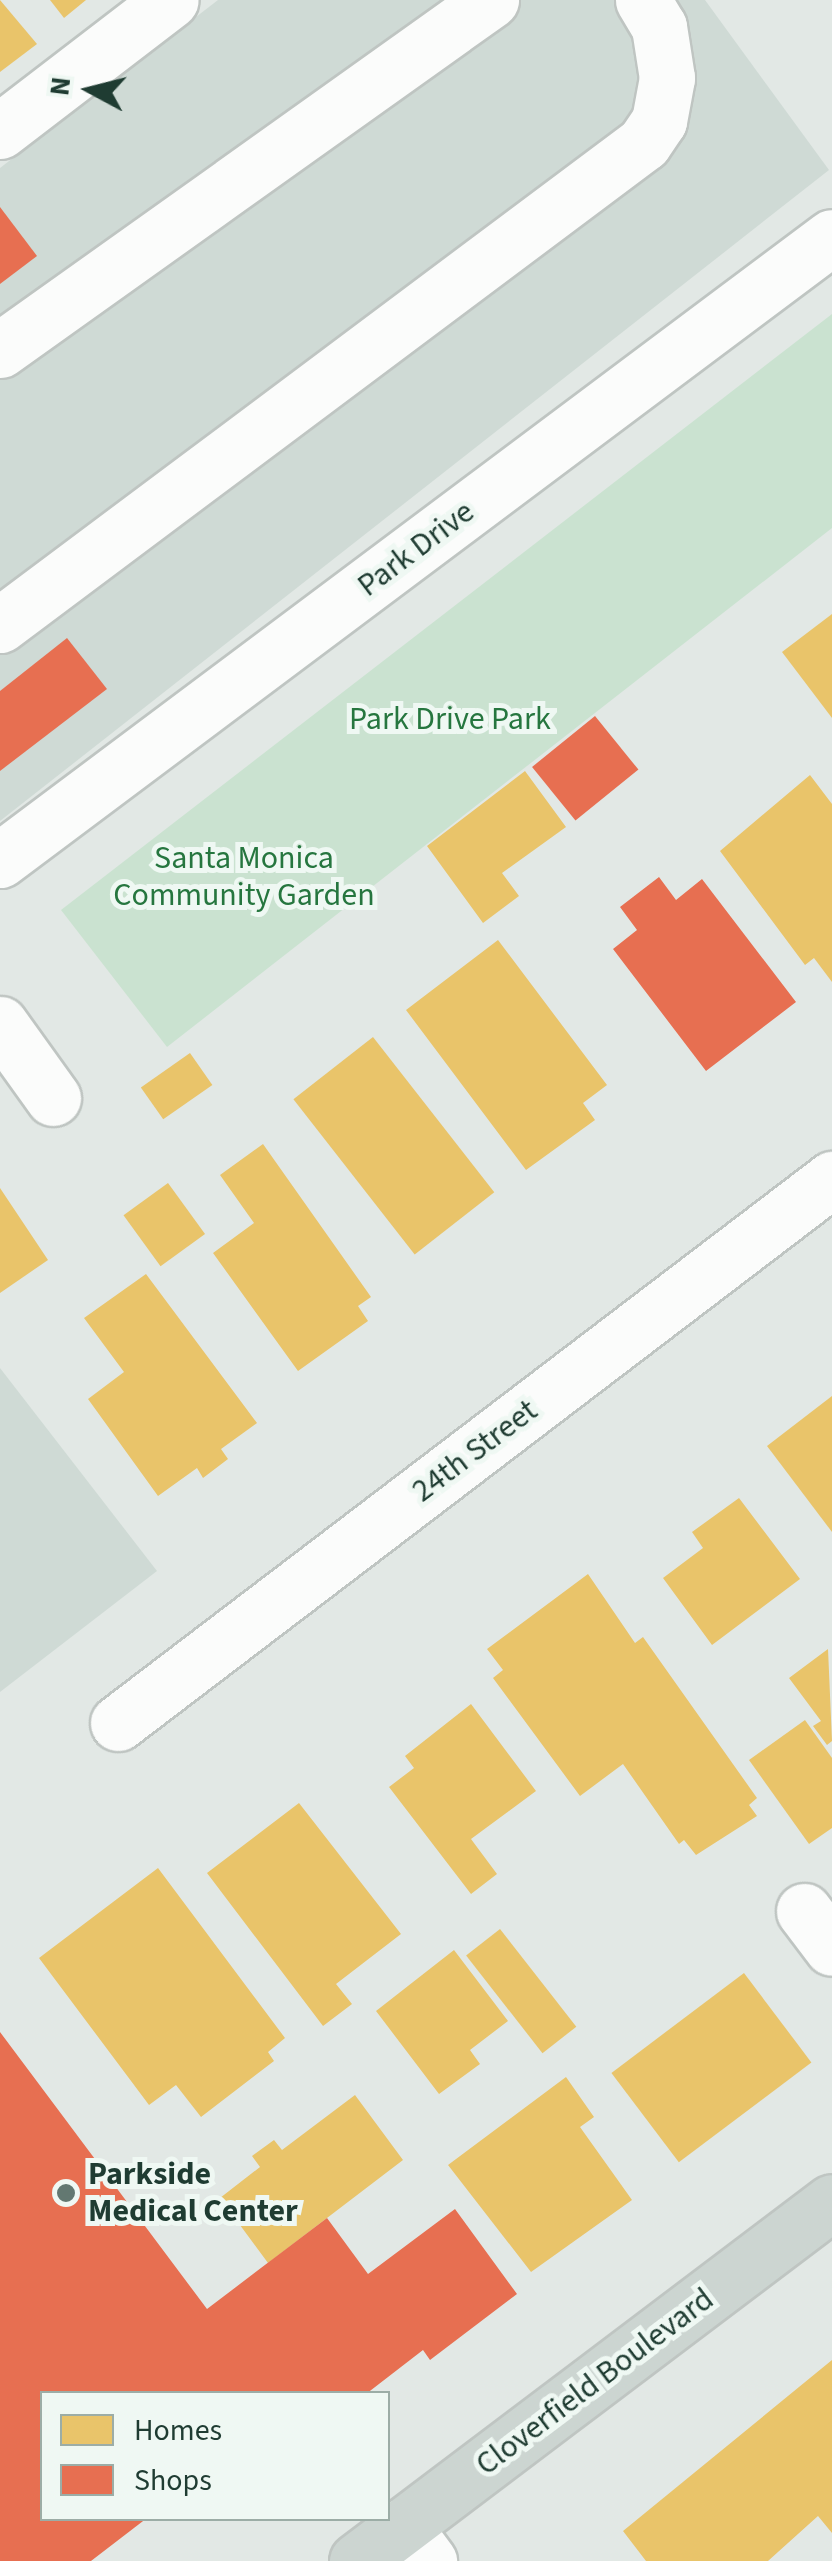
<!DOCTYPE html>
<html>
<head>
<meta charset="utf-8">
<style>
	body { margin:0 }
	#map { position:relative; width:832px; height:2561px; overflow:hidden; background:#e2e8e5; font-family:"Source Sans 3",sans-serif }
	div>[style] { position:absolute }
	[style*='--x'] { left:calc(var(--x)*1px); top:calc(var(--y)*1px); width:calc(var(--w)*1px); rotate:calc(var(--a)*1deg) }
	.built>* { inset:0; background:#cfdad5 }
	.green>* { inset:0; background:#cae2d0 }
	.homes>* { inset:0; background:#e9c46a; transform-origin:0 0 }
	.shops>* { inset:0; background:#e76f51; transform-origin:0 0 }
	.roads { filter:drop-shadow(2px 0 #bfc5c2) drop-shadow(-2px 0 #bfc5c2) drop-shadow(0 2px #bfc5c2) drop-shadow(0 -2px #bfc5c2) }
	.minor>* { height:55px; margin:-27.5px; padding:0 27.5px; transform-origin:27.5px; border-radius:27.5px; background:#fbfcfb }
	.major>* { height:55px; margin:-27.5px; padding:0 27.5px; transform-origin:27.5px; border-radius:27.5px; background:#ccd5d1 }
	.dots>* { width:28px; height:28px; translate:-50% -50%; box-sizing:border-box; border:5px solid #eff8f3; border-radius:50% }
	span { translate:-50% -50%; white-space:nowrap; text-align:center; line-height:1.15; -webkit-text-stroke:10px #eff8f3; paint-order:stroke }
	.street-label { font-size:32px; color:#1f3c32 }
	.park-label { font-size:32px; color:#26763f }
	.poi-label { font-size:32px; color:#1f3c32; font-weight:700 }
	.left { translate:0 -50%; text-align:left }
	.legend { position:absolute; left:40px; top:2391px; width:350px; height:130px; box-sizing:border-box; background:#eff8f3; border:2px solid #9cada6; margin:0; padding:12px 18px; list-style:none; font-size:30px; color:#1f3c32 }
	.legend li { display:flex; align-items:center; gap:20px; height:50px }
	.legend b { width:50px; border:2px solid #9cada6 }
	.north { position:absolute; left:40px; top:40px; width:100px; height:100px; -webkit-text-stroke:8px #eff8f3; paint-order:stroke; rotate:277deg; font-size:28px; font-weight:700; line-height:40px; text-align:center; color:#1f3c32 }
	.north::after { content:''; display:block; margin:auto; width:35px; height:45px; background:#1f3c32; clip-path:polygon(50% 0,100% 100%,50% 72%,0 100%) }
</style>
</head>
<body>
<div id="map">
	<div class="built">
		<i style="clip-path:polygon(218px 0,705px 0,829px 170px,0 821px,0 168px)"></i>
		<i style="clip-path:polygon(0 1368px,157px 1571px,0 1692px)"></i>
	</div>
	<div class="green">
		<i style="clip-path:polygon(832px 314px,832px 528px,167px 1047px,61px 910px)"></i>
	</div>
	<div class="homes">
		<i style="clip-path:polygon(0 0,37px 44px,0 72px)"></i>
		<i style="clip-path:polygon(50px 0,86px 0,64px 18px)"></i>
		<i style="clip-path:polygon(832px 614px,832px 718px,782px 652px)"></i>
		<i style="clip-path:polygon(525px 771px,566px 827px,502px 873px,519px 896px,483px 923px,427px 846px)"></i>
		<i style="clip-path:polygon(810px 775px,832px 804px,832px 982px,814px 958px,805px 965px,720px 851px)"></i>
		<i style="clip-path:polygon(498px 940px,607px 1085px,583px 1103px,595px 1120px,526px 1170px,406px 1010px)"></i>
		<i style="left:373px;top:1037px;width:197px;height:101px;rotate:52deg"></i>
		<i style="left:190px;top:1053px;width:39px;height:60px;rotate:55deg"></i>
		<i style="clip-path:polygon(263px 1144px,371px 1297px,358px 1306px,368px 1321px,298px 1371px,213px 1253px,254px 1223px,220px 1175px)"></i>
		<i style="left:168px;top:1183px;width:63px;height:55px;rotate:54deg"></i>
		<i style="clip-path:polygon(0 1188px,48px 1260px,0 1293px)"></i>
		<i style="clip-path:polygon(146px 1274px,257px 1423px,221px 1449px,228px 1459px,203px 1478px,197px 1468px,158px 1496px,88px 1399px,124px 1372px,84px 1318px)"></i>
		<i style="clip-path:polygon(832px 1396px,832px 1532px,767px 1446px)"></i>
		<i style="clip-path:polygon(739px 1498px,800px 1579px,712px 1645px,663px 1578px,703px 1548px,692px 1532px)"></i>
		<i style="clip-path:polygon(588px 1574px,635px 1643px,643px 1637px,757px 1798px,749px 1805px,757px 1816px,696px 1855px,684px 1840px,679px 1844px,623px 1764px,580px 1796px,493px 1678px,503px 1670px,487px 1649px)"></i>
		<i style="clip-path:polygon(828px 1649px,832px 1741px,827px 1745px,813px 1726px,821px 1721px,789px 1678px)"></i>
		<i style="clip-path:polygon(471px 1704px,536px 1791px,471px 1839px,497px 1874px,471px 1894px,389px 1787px,414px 1768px,405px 1756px)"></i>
		<i style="clip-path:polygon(805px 1720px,832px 1758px,832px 1828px,809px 1844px,749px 1760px)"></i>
		<i style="clip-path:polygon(299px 1803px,401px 1934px,336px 1984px,352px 2004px,323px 2026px,207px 1873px)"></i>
		<i style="clip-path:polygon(158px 1868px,285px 2038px,268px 2052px,274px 2061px,201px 2117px,176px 2085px,149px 2105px,39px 1958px)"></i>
		<i style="left:500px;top:1929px;width:124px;height:43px;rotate:52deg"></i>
		<i style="clip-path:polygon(454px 1950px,508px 2021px,470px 2050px,480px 2064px,439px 2094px,376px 2011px)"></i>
		<i style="left:744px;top:1973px;width:112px;height:166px;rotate:53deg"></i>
		<i style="clip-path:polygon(566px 2077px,594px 2117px,580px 2127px,632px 2200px,531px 2272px,448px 2165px)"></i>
		<i style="clip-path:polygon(355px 2095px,403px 2160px,268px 2263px,220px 2198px,260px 2167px,252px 2156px,274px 2140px,282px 2150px)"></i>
		<i style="clip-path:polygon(832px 2360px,832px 2533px,818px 2516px,768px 2561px,646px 2561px,623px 2531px)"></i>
	</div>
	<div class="shops">
		<i style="clip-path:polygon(0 207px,37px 256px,0 284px)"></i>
		<i style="clip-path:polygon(67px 638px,107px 689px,0 771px,0 691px)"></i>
		<i style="left:595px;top:716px;width:69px;height:81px;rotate:51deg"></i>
		<i style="clip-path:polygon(659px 877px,676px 900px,702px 879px,796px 1002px,706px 1071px,613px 949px,637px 930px,620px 907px)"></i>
		<i style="clip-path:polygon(0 2032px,207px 2309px,327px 2218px,368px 2274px,455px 2209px,517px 2294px,430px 2360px,423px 2350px,366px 2394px,42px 2394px,42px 2518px,147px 2518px,91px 2561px,0 2561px)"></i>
	</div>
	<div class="roads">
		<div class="minor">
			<i style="--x:0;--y:131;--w:215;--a:-37.5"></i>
			<i style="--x:0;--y:350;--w:603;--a:-35.48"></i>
			<i style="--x:0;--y:625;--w:804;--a:-36.81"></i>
			<i style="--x:644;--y:143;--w:27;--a:-56"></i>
			<i style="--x:659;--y:121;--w:44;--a:-79.5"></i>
			<i style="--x:667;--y:78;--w:52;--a:-98.9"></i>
			<i style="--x:659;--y:27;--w:31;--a:-121"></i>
			<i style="--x:0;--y:860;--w:1039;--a:-36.83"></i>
			<i style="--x:0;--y:1024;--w:91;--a:54.4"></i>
			<i style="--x:118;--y:1723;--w:898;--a:-37.3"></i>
			<i style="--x:804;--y:1911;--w:46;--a:52.9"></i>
			<i style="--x:403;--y:2526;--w:44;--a:53.4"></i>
		</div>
		<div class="major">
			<i style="--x:357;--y:2561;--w:595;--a:-37.08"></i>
		</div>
	</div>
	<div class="dots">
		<i style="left:66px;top:2193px;background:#637871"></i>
	</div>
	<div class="street-label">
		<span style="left:416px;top:549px;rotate:-37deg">Park Drive</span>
		<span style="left:475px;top:1451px;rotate:-37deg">24th Street</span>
		<span style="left:595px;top:2382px;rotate:-37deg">Cloverfield Boulevard</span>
	</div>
	<div class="park-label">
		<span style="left:450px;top:719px">Park Drive Park</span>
		<span style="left:244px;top:877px">Santa Monica<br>Community Garden</span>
	</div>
	<div class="poi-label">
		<span class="left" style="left:88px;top:2193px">Parkside<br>Medical Center</span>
	</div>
	<ul class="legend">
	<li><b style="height:28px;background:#e9c46a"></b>Homes</li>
	<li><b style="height:28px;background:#e76f51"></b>Shops</li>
	</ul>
	<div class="north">N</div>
</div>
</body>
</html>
